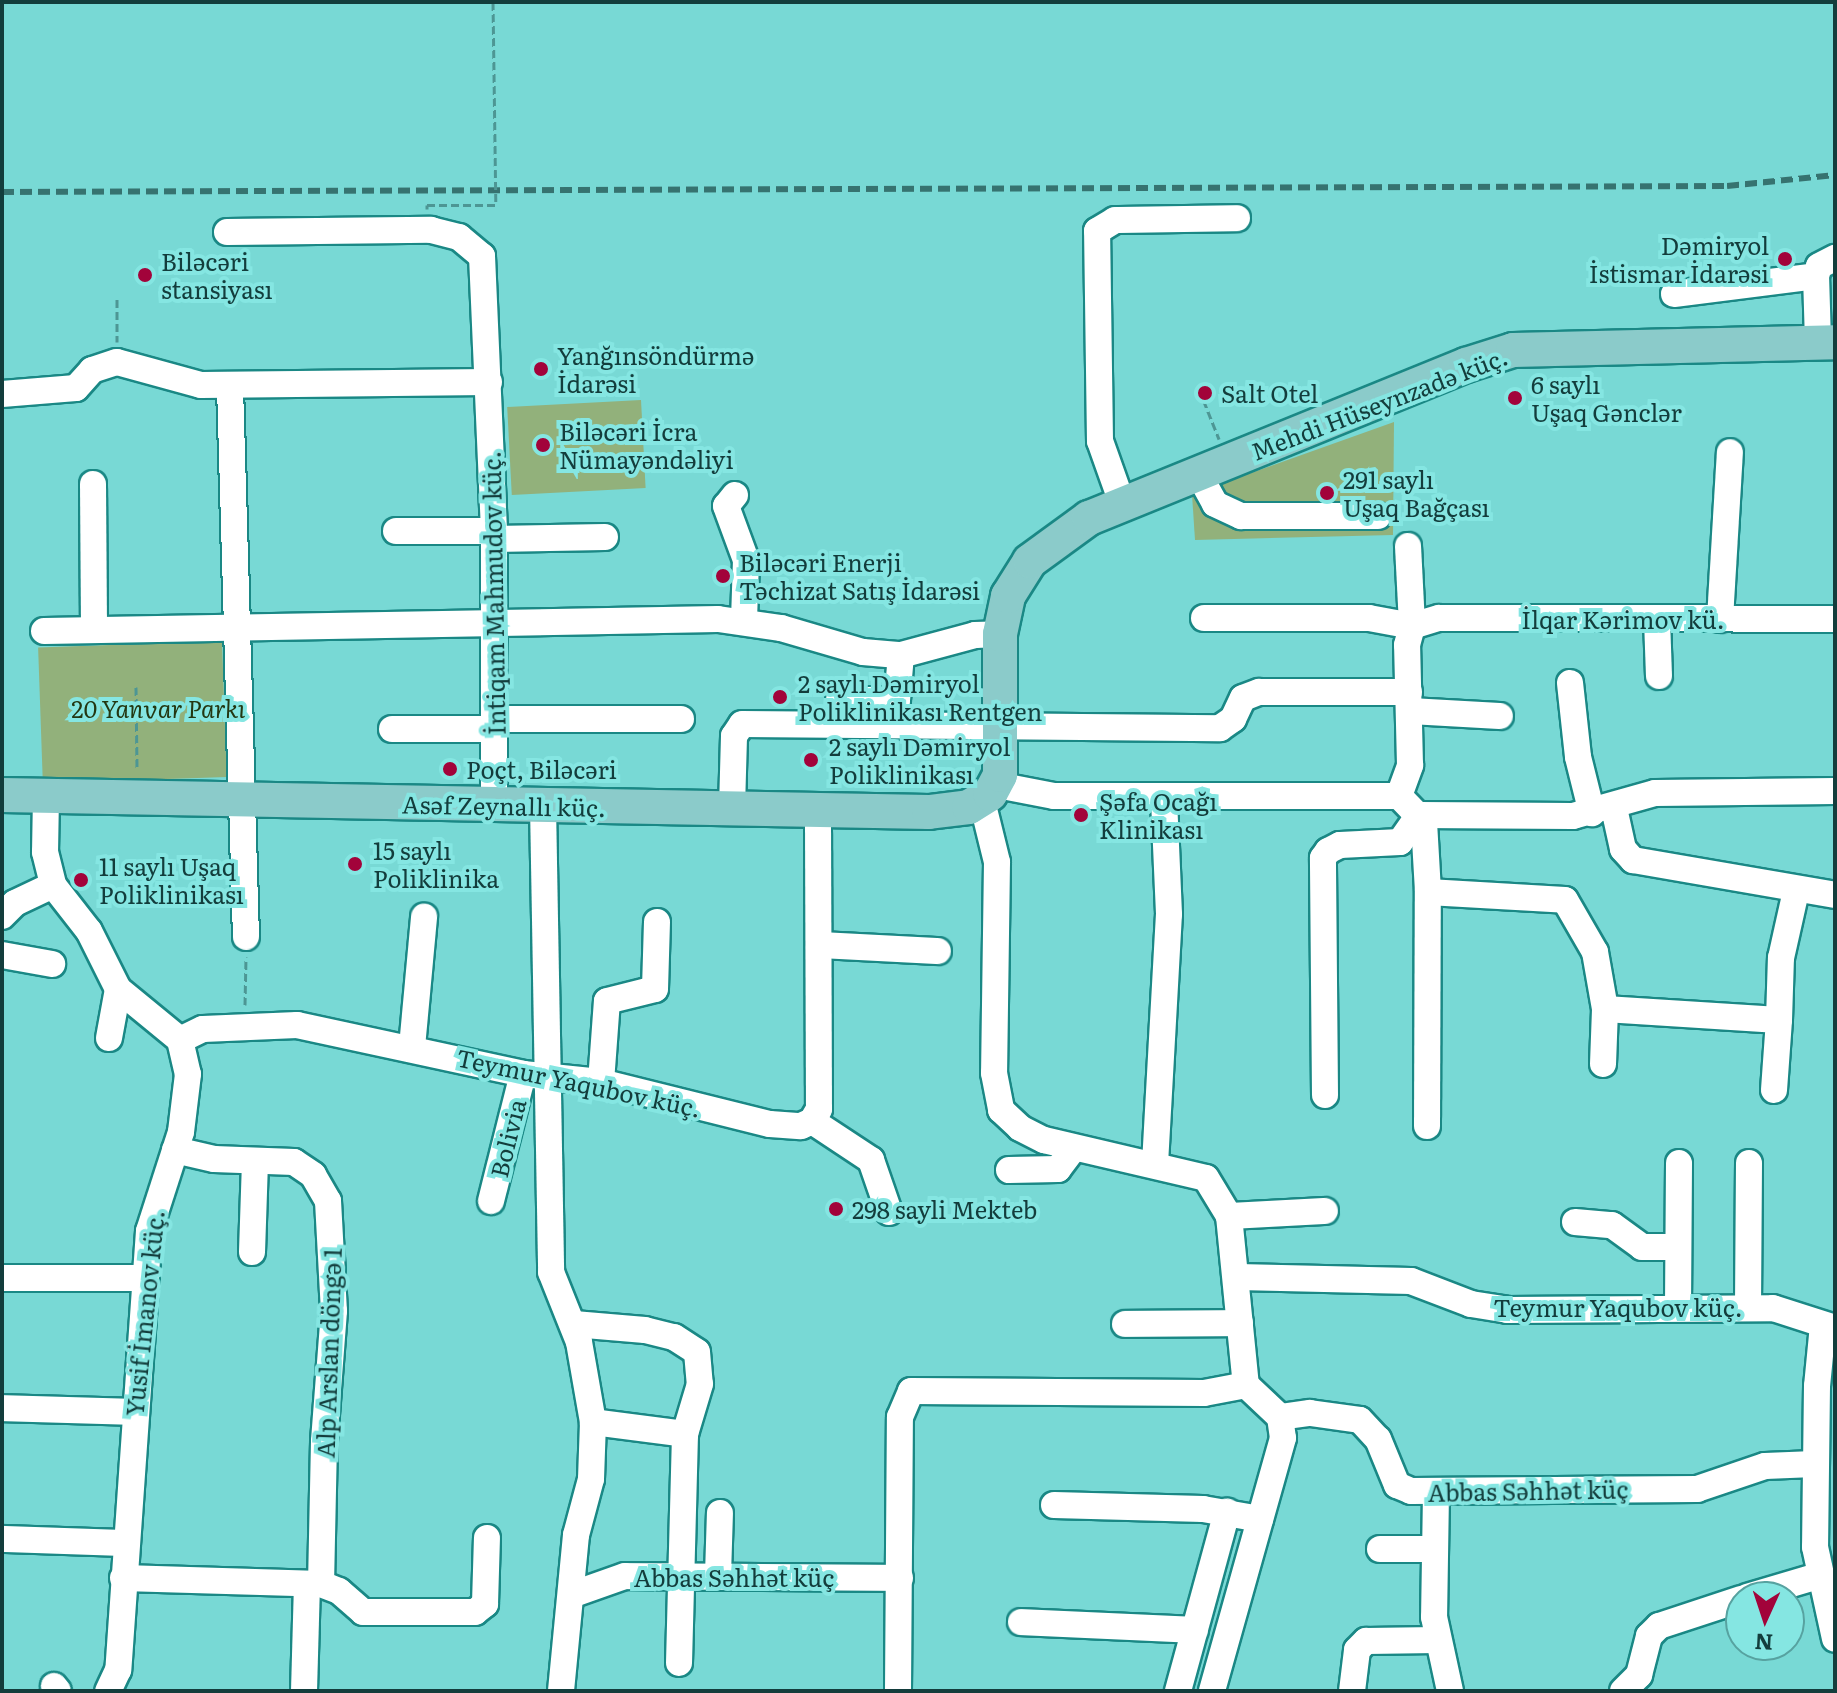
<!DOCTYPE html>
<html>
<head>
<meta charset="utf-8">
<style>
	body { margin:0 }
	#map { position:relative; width:1837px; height:1693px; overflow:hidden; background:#78d9d5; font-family:Literata,serif }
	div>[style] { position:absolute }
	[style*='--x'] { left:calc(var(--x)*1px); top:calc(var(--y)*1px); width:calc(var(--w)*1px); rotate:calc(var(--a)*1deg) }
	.green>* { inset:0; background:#92b17b; transform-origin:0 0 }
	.path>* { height:3px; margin-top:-1.5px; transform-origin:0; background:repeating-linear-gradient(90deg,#4d9694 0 8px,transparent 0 12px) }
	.roads { filter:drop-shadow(2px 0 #1a8885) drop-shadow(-2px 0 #1a8885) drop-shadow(0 2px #1a8885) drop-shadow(0 -2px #1a8885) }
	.minor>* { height:26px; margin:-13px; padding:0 13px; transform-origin:13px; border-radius:13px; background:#fff }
	.major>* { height:34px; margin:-17px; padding:0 17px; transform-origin:17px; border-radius:17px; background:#8bcbca }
	.rail>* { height:6px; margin-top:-3px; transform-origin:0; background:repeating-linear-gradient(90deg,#367370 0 12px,transparent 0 18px) }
	.path-bridge>* { height:3px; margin-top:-1.5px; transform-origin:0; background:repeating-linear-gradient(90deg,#4d9694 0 8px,transparent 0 12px) }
	.dots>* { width:22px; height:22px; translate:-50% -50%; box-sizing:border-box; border:4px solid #85e6e2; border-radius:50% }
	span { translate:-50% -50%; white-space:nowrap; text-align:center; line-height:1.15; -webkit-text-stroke:8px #85e6e2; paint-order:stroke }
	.poi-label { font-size:24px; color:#133d3c }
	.right { translate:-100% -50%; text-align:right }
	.left { translate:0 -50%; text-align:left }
	.street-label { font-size:24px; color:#133d3c }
	.park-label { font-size:24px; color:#233712; font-style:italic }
	.frame { position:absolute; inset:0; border:4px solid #133d3c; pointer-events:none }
	.north { position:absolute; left:1725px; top:1581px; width:80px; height:80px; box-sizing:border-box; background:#85e6e2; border:2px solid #57a2a0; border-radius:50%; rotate:183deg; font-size:22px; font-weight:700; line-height:32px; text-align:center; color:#133d3c }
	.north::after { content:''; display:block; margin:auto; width:28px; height:36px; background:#a2033a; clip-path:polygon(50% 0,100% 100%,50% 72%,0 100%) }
</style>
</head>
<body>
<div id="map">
	<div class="green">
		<i style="left:641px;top:400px;width:88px;height:134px;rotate:87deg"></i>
		<i style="clip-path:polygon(1394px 422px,1393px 535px,1195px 540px,1192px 494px)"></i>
		<i style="left:222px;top:641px;width:136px;height:184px;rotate:88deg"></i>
	</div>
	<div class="path">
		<i style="--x:427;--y:209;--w:4;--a:-90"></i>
		<i style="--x:427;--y:205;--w:69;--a:0"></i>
		<i style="--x:117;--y:299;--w:43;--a:90"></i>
		<i style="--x:1199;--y:389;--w:54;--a:68.2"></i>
		<i style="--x:136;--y:687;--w:83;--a:89.3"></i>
		<i style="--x:245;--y:1005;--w:48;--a:-88.8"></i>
	</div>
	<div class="roads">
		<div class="minor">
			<i style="--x:227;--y:232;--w:204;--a:-0.6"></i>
			<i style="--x:431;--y:230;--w:29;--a:14"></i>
			<i style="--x:459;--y:237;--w:30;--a:40"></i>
			<i style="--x:482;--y:256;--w:275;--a:87.5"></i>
			<i style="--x:494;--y:531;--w:273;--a:90"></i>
			<i style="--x:1674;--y:294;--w:143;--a:-7.2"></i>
			<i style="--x:1818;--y:342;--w:66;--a:-91.7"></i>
			<i style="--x:1816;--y:276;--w:10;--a:-73"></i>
			<i style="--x:1819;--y:266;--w:18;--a:-27"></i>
			<i style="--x:230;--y:386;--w:551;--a:88.34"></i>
			<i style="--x:2;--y:394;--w:74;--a:-4.6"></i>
			<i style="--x:76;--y:388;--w:24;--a:-48"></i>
			<i style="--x:92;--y:370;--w:26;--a:-18"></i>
			<i style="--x:117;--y:362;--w:87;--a:15.3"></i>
			<i style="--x:201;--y:385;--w:288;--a:-0.6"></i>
			<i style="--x:1198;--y:473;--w:35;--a:61"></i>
			<i style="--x:1215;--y:504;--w:29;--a:25"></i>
			<i style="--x:1241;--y:516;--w:137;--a:0"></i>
			<i style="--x:93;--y:484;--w:146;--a:89.6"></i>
			<i style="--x:735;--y:495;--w:14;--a:129"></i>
			<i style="--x:726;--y:506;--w:58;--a:69.7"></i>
			<i style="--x:746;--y:560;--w:61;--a:91.9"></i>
			<i style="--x:1122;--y:503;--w:66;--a:-109.5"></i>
			<i style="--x:1100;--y:441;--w:210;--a:-90.8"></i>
			<i style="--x:1097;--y:231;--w:21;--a:-31"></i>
			<i style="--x:1115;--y:220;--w:122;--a:-0.9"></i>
			<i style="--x:396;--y:531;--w:98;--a:0"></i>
			<i style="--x:494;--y:539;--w:111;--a:-1"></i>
			<i style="--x:1408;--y:546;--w:80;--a:87.1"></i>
			<i style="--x:1204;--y:618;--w:165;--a:0"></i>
			<i style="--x:1369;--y:618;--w:44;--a:10.5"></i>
			<i style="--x:1657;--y:619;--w:57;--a:88"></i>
			<i style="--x:1720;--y:619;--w:167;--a:-86.6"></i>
			<i style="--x:1412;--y:626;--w:28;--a:-17"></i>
			<i style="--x:1439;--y:618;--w:396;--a:0.1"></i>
			<i style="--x:44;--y:631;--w:674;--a:-1.02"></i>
			<i style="--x:718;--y:619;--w:64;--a:8.1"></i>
			<i style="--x:781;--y:628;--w:85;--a:16.3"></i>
			<i style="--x:863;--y:652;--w:38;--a:5"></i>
			<i style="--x:901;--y:655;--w:77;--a:-15.1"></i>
			<i style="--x:975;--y:635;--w:25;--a:-2"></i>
			<i style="--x:1570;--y:683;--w:74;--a:83.8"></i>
			<i style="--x:1578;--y:757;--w:58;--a:76"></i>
			<i style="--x:839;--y:700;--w:58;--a:0"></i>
			<i style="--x:897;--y:700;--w:45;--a:-84.9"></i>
			<i style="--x:1410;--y:711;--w:90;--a:3.2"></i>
			<i style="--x:495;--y:719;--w:186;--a:0"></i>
			<i style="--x:392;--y:729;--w:103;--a:0"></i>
			<i style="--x:997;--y:785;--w:58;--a:10.9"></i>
			<i style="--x:1054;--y:796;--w:345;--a:0"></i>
			<i style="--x:1399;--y:796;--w:33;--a:-70"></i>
			<i style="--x:1410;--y:765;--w:120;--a:-91.4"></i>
			<i style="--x:1407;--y:645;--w:20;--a:-75"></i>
			<i style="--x:46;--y:796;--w:56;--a:91"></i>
			<i style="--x:45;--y:852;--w:34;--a:76"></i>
			<i style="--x:53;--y:885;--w:58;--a:52"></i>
			<i style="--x:89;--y:931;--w:65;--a:63.4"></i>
			<i style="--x:118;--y:989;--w:80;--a:39.4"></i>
			<i style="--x:180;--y:1040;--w:35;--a:77"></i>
			<i style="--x:188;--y:1074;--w:58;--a:96.9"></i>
			<i style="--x:181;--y:1132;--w:104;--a:107.9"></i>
			<i style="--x:149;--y:1231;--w:440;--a:94"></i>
			<i style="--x:118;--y:1670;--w:23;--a:115"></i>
			<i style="--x:1399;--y:796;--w:36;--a:46"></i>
			<i style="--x:1424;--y:822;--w:70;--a:86.7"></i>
			<i style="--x:1428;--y:892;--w:137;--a:3.3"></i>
			<i style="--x:1565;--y:900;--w:60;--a:60"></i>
			<i style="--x:1595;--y:952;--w:58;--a:80"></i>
			<i style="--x:1605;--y:1009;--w:174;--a:3.6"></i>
			<i style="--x:1779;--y:1020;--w:62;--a:-88.2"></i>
			<i style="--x:1781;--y:958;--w:69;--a:-77.4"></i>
			<i style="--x:982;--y:801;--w:63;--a:76.2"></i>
			<i style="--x:997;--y:862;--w:211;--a:90.8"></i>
			<i style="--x:994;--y:1073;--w:38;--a:79"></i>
			<i style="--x:1001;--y:1110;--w:26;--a:43"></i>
			<i style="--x:1020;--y:1128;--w:27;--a:27"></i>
			<i style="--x:1044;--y:1140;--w:166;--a:13.2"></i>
			<i style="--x:1206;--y:1178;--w:44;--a:58.8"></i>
			<i style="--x:1229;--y:1216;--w:170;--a:84.3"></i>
			<i style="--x:1246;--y:1385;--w:47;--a:43.3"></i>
			<i style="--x:1280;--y:1417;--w:21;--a:82"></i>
			<i style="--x:1283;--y:1438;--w:263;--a:105.7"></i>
			<i style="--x:543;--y:805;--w:467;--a:89"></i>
			<i style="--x:551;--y:1272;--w:75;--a:68.2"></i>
			<i style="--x:579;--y:1342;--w:81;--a:80.1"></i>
			<i style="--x:593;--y:1422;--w:57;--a:92"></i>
			<i style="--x:591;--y:1479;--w:58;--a:105"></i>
			<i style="--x:576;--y:1535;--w:157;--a:95.5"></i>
			<i style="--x:732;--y:808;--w:72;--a:-88.4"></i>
			<i style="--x:734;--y:736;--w:14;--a:-56"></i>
			<i style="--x:742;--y:724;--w:478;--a:0.5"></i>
			<i style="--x:1220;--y:728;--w:16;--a:-35"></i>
			<i style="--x:1233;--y:719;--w:23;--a:-65"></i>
			<i style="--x:1243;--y:698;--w:17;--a:-21"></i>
			<i style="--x:1259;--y:692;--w:150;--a:0"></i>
			<i style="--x:1614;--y:808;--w:42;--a:77.6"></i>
			<i style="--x:1623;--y:849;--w:15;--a:48"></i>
			<i style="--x:1633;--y:860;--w:205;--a:9.8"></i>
			<i style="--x:2;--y:916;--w:18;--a:-45"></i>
			<i style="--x:15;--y:903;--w:42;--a:-25.3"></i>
			<i style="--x:819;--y:945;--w:119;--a:2.9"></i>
			<i style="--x:2;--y:955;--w:51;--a:10.2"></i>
			<i style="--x:109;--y:1038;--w:50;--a:-79.6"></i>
			<i style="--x:180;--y:1040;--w:25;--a:-26"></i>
			<i style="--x:203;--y:1029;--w:94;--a:-2.4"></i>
			<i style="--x:297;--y:1025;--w:231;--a:12.2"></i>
			<i style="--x:523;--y:1074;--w:78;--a:5.9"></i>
			<i style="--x:601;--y:1082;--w:174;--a:14"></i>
			<i style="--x:770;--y:1124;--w:31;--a:4"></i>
			<i style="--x:801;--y:1126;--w:12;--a:-24"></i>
			<i style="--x:812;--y:1121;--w:14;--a:-60"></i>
			<i style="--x:819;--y:1109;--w:300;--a:-90.2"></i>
			<i style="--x:412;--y:1047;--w:131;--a:-84.7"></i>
			<i style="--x:1603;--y:1064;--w:55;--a:-87.9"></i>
			<i style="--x:601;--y:1082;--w:81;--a:-85.8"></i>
			<i style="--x:607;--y:1001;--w:49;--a:-14"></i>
			<i style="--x:655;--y:989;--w:67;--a:-88.3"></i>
			<i style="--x:1774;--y:1090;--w:70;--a:-85.9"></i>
			<i style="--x:1325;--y:1095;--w:237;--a:-90.5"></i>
			<i style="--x:1323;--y:858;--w:9;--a:-54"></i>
			<i style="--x:1328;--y:851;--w:13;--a:-27"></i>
			<i style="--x:1340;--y:845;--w:60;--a:-2.9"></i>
			<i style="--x:1400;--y:842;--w:33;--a:-55"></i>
			<i style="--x:1419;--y:815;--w:154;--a:0.4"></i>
			<i style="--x:1573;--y:816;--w:85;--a:-15.7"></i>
			<i style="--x:1655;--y:793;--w:180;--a:-0.6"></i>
			<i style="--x:812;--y:1121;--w:71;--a:33.5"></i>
			<i style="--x:871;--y:1160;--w:55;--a:70.9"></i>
			<i style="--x:1427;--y:1126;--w:234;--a:-89.8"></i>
			<i style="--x:175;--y:1150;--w:40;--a:13"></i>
			<i style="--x:214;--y:1159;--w:80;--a:2.1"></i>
			<i style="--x:294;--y:1162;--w:23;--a:34"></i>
			<i style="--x:313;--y:1175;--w:30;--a:60"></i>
			<i style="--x:328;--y:1201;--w:110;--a:86.9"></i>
			<i style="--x:334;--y:1311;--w:131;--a:94.4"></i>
			<i style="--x:324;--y:1442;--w:142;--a:91.2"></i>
			<i style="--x:1155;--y:1164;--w:250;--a:-86.8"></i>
			<i style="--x:1169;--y:914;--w:116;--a:-92.5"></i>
			<i style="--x:1009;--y:1170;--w:49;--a:-1.2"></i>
			<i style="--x:1058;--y:1169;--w:26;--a:-53"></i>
			<i style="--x:491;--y:1201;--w:131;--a:-75.9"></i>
			<i style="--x:1229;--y:1216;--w:96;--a:-3"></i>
			<i style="--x:1575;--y:1222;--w:37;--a:5"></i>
			<i style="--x:1612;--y:1225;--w:37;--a:36"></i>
			<i style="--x:1642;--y:1247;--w:36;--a:0"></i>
			<i style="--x:252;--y:1252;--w:91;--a:-88.1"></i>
			<i style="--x:1238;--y:1277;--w:173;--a:1.3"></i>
			<i style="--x:1411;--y:1281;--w:64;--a:21"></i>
			<i style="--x:1471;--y:1304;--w:36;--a:9"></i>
			<i style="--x:1507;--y:1310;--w:266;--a:-0.4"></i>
			<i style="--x:1773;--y:1308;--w:65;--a:17.9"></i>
			<i style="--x:2;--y:1278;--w:142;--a:0"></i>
			<i style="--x:1748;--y:1306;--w:143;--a:-89.6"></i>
			<i style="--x:1678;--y:1307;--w:144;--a:-89.6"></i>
			<i style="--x:574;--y:1324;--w:71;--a:4.8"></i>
			<i style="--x:645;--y:1330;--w:30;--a:14"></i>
			<i style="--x:674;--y:1337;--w:27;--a:33"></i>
			<i style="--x:697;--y:1352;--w:32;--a:85"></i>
			<i style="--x:700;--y:1384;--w:52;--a:106.7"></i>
			<i style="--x:685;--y:1434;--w:229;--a:91.5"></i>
			<i style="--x:1125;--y:1324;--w:115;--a:-0.5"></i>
			<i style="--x:1823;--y:1325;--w:61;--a:95.6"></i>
			<i style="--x:1817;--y:1386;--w:161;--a:90.7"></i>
			<i style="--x:1815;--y:1547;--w:94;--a:77.7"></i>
			<i style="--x:2;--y:1408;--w:131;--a:1.7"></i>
			<i style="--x:1280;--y:1417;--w:30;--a:-8"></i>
			<i style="--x:1310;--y:1413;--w:50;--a:8"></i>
			<i style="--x:1360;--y:1420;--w:26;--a:47"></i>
			<i style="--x:1378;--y:1439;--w:50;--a:67.6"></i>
			<i style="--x:1397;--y:1485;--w:15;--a:23"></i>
			<i style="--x:1411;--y:1491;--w:286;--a:-0.4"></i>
			<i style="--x:1697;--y:1489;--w:72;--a:-18.7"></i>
			<i style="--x:1765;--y:1466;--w:49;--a:-2.3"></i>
			<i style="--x:593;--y:1422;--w:93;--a:7.4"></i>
			<i style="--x:1436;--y:1493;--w:124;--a:90.9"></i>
			<i style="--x:1434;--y:1617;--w:76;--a:77.8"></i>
			<i style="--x:1054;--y:1505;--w:149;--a:1.5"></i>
			<i style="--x:1203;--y:1509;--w:58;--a:10"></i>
			<i style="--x:2;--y:1539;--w:123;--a:1.9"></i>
			<i style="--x:1380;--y:1549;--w:55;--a:0"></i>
			<i style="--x:718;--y:1575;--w:62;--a:-88.2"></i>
			<i style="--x:123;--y:1578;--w:198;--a:1.7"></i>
			<i style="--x:321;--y:1584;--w:19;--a:21"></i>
			<i style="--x:339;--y:1591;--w:32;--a:41"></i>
			<i style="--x:363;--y:1612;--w:112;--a:0"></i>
			<i style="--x:475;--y:1612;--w:13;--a:-39"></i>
			<i style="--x:485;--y:1604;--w:66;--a:-88.3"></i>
			<i style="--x:571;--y:1595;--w:57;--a:-19.4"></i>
			<i style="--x:625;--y:1576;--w:275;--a:0.4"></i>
			<i style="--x:1747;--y:1597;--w:74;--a:-16.5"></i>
			<i style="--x:1021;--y:1622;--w:174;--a:2.6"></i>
			<i style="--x:54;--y:1686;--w:6;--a:51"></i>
			<i style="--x:304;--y:1691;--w:107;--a:-88.4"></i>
			<i style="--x:898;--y:1691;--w:274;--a:-89.6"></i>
			<i style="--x:900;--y:1417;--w:28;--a:-67"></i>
			<i style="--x:911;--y:1391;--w:293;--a:0.4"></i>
			<i style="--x:1204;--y:1393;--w:43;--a:-10.8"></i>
			<i style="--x:1178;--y:1691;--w:186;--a:-74.7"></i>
			<i style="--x:1352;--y:1691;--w:41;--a:-83"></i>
			<i style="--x:1357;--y:1650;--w:13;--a:-45"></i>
			<i style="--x:1366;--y:1641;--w:71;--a:-0.8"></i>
			<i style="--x:1623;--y:1691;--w:23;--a:-45"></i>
			<i style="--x:1639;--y:1675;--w:40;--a:-75.6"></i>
			<i style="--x:1649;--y:1636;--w:14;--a:-45"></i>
			<i style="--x:1659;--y:1626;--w:86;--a:-18.2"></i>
		</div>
		<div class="major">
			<i style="--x:2;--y:795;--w:927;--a:1.05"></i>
			<i style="--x:929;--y:812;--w:40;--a:-7.1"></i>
			<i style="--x:969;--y:807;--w:25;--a:-32"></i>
			<i style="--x:990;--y:794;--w:21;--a:-62"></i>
			<i style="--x:1000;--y:775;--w:141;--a:-90"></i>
			<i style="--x:1000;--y:634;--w:39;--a:-78"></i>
			<i style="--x:1008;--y:596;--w:41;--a:-57.8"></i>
			<i style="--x:1030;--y:561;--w:73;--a:-36.1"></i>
			<i style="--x:1089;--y:518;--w:407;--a:-22.1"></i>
			<i style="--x:1466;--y:365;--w:49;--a:-17.7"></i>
			<i style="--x:1513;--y:350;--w:322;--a:-1.4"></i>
		</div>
	</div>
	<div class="rail">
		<i style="--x:2;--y:192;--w:1725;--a:-0.2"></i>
		<i style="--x:1727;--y:186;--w:109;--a:-5.8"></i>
	</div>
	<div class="path-bridge">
		<i style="--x:493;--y:2;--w:203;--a:89.2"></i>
	</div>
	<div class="dots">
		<i style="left:1785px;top:259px;background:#a2033a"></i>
		<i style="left:145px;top:275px;background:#a2033a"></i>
		<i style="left:541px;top:369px;background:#a2033a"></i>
		<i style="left:1205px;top:393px;background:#a2033a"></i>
		<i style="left:1515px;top:398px;background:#a2033a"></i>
		<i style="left:543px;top:445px;background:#a2033a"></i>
		<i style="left:1327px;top:493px;background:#a2033a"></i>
		<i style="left:723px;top:576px;background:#a2033a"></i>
		<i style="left:780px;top:697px;background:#a2033a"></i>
		<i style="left:811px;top:760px;background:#a2033a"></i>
		<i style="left:450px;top:769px;background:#a2033a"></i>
		<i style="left:1081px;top:815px;background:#a2033a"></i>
		<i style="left:355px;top:864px;background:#a2033a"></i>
		<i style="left:81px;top:880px;background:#a2033a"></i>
		<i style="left:836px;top:1209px;background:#a2033a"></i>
	</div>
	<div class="poi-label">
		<span class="right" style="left:1769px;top:259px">Dəmiryol<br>İstismar İdarəsi</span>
		<span class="left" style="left:161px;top:275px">Biləcəri<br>stansiyası</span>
		<span class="left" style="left:557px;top:369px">Yanğınsöndürmə<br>İdarəsi</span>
		<span class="left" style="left:1531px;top:398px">6 saylı<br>Uşaq Gənclər</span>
		<span class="left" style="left:1221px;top:393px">Salt Otel</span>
		<span class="left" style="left:559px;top:445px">Biləcəri İcra<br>Nümayəndəliyi</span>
		<span class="left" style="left:1343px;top:493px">291 saylı<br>Uşaq Bağçası</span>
		<span class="left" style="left:739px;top:576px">Biləcəri Enerji<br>Təchizat Satış İdarəsi</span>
		<span class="left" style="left:798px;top:697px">2 saylı Dəmiryol<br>Poliklinikası Rentgen</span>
		<span class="left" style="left:829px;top:760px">2 saylı Dəmiryol<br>Poliklinikası</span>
		<span class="left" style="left:466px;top:769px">Poçt, Biləcəri</span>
		<span class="left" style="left:1099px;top:815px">Şəfa Ocağı<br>Klinikası</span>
		<span class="left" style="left:373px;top:864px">15 saylı<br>Poliklinika</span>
		<span class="left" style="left:99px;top:880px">11 saylı Uşaq<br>Poliklinikası</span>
		<span class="left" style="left:852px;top:1209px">298 sayli Mekteb</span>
	</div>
	<div class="street-label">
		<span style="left:1379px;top:403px;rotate:-21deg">Mehdi Hüseynzadə küç.</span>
		<span style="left:493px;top:593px;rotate:-91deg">İntiqam Mahmudov küç.</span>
		<span style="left:1623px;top:619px">İlqar Kərimov kü.</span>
		<span style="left:504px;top:805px;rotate:1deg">Asəf Zeynallı küç.</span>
		<span style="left:579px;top:1082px;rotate:12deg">Teymur Yaqubov küç.</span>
		<span style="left:507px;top:1138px;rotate:-76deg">Bolivia</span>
		<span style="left:1618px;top:1307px">Teymur Yaqubov küç.</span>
		<span style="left:144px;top:1313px;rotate:-84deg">Yusif İmanov küç.</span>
		<span style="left:328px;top:1353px;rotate:-88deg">Alp Arslan döngə 1</span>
		<span style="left:1528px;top:1490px;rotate:-1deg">Abbas Səhhət küç</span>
		<span style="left:734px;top:1577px">Abbas Səhhət küç</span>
	</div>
	<div class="park-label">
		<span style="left:158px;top:708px">20 Yanvar Parkı</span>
	</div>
	<div class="frame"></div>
	<div class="north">N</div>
</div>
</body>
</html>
